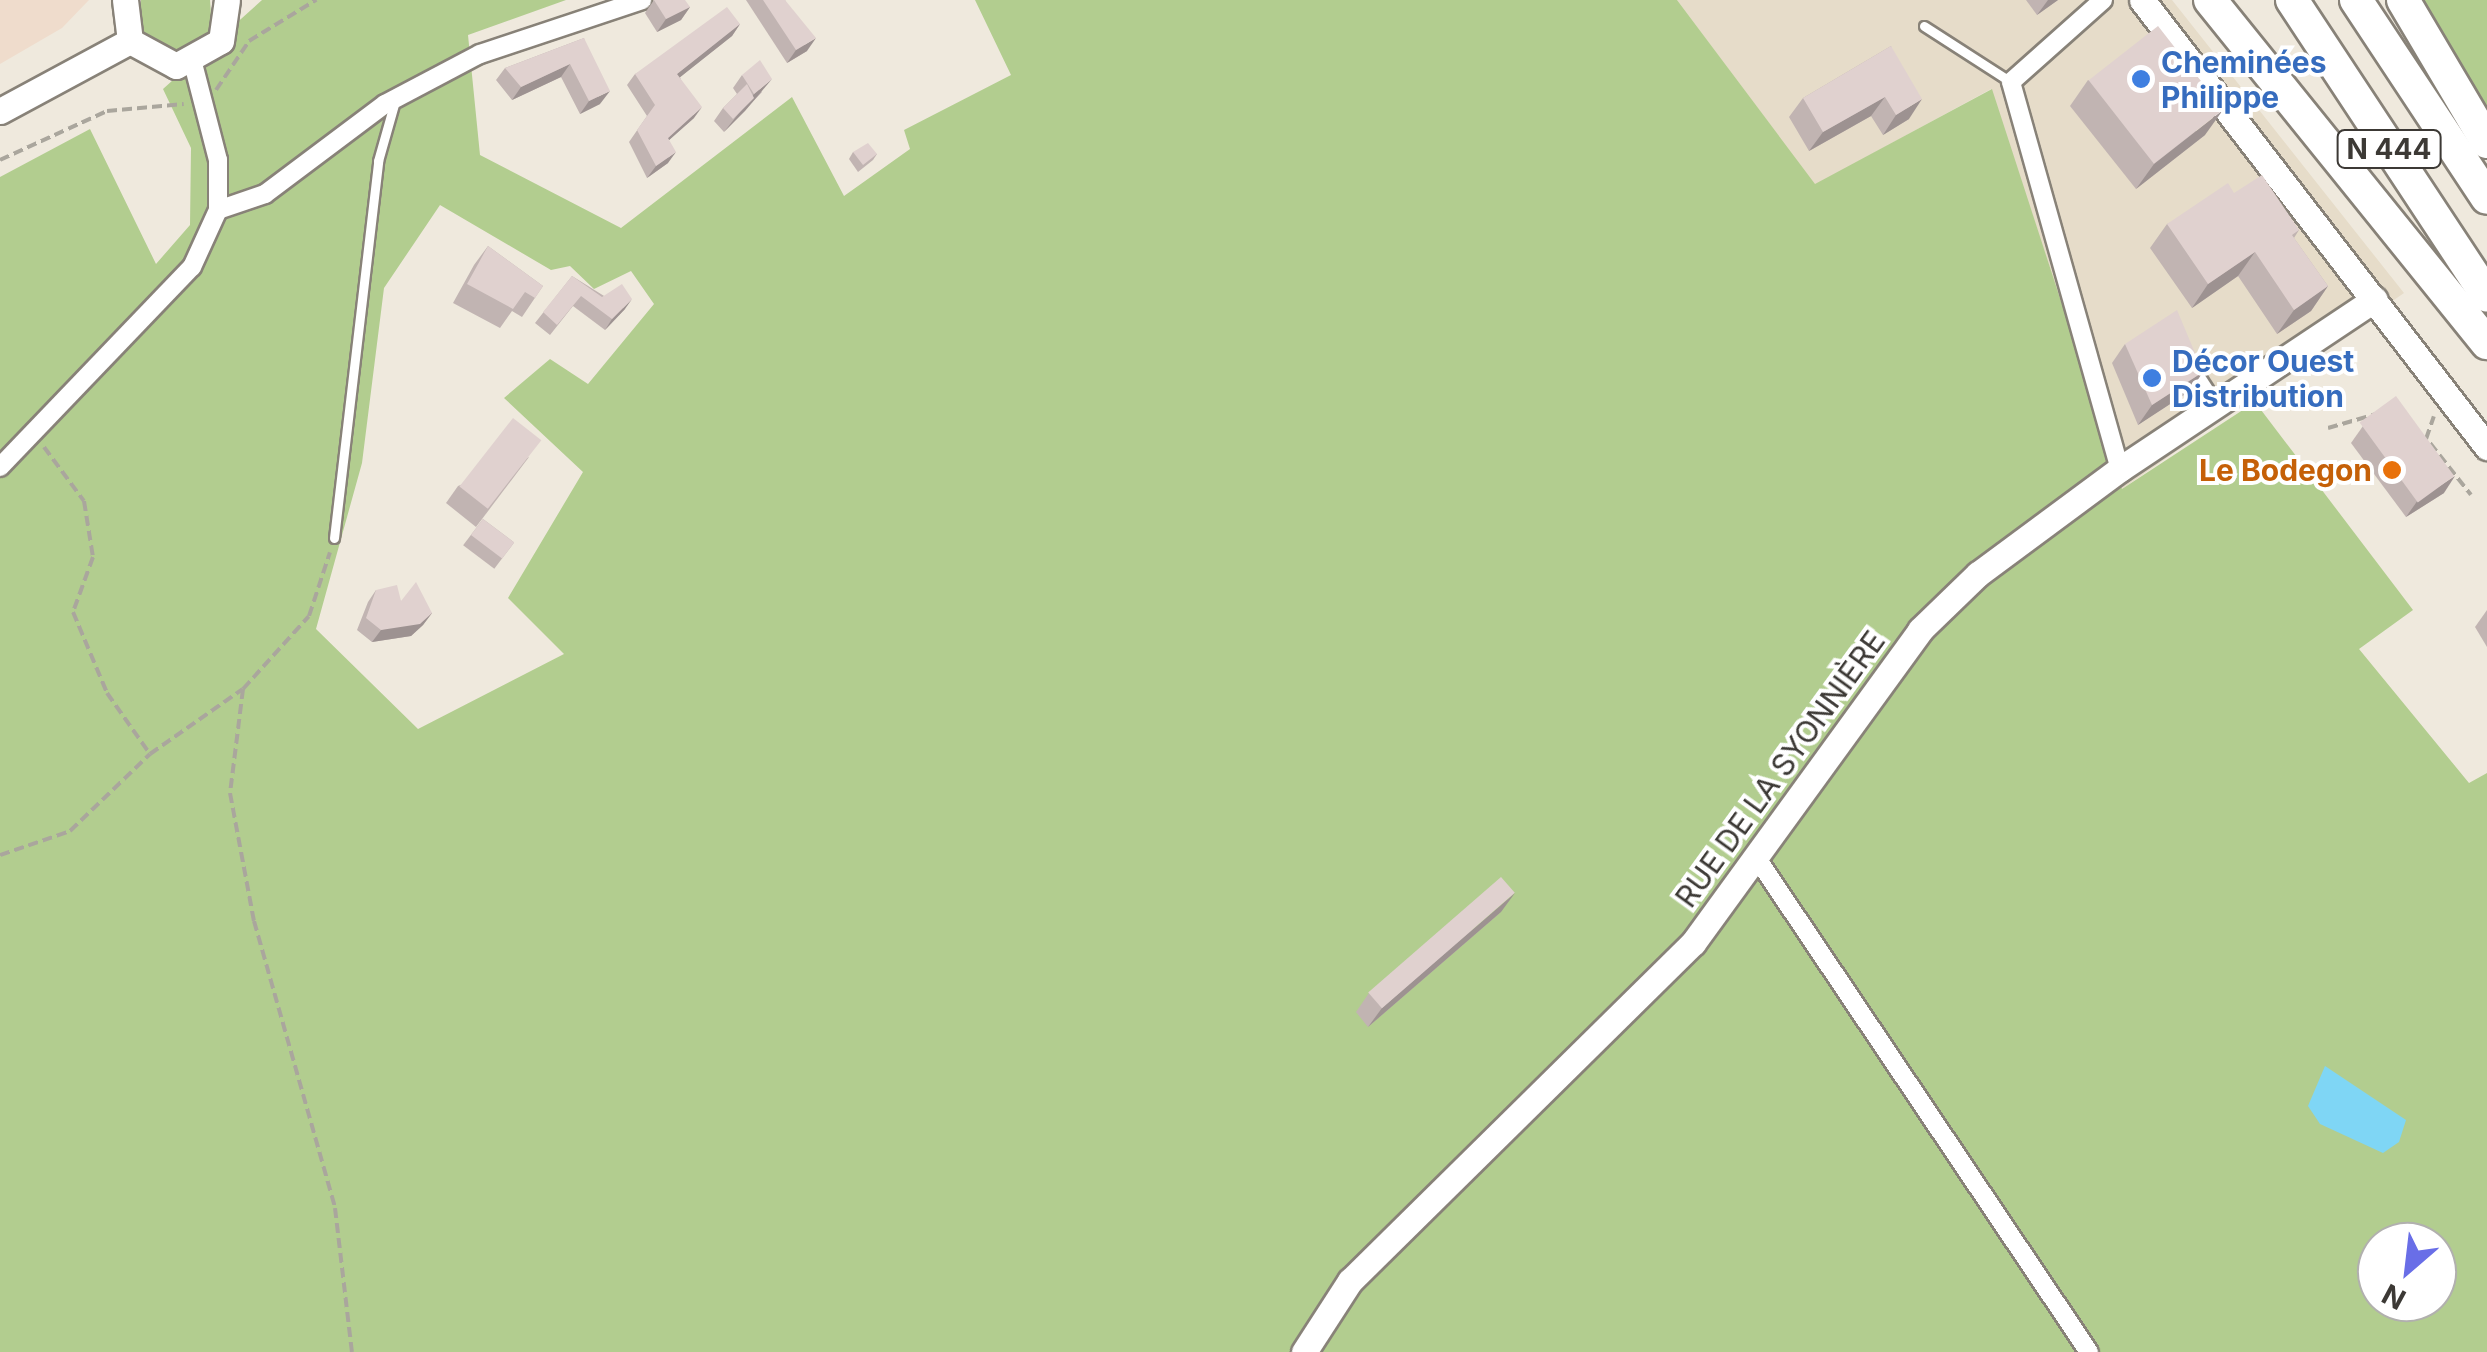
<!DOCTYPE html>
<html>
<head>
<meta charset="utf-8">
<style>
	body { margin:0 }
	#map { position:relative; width:2487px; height:1352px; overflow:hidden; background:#efe9dd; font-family:Inter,sans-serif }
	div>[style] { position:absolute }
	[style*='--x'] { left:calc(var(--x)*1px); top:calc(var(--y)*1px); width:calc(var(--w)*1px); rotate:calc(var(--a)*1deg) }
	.built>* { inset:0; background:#e6dcc9 }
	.medical>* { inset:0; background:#efdccc }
	.green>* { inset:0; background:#b2cd8f }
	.water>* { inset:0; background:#7fd6f5 }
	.path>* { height:4px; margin-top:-2px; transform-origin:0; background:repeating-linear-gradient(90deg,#aaa69d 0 10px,transparent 0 15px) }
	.roads { filter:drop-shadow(2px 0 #888278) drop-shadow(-2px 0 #888278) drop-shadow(0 2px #888278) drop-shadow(0 -2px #888278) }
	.lane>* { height:9px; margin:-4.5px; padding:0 4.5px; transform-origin:4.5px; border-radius:4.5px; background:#fff }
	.street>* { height:18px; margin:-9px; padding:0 9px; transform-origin:9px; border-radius:9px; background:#fff }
	.secondary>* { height:25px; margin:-12.5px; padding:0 12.5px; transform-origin:12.5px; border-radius:12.5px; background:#fff }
	.highway>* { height:32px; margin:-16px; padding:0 16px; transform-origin:16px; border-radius:16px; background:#fff }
	.wall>* { inset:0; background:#c1b4b2; transform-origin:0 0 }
	.shaded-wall>* { inset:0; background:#9d9291 }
	.building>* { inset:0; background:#e0d1cf; transform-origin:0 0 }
	.dots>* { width:28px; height:28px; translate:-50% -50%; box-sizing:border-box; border:5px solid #fff; border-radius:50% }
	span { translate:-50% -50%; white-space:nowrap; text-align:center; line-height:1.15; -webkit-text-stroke:8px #fff; paint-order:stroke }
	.shield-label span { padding:2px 8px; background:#fff; border:2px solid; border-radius:8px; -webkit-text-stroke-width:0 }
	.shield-label { font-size:28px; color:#3c3935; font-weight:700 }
	.shop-label { font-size:30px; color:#366cbe; font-weight:700 }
	.left { translate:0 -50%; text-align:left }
	.food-label { font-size:30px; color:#c56008; font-weight:700 }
	.right { translate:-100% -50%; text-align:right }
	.street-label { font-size:30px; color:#3c3935 }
	.north { position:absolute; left:2357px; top:1222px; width:100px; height:100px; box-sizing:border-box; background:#fff; border:2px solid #b1b0ae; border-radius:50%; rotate:208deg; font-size:28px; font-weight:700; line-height:40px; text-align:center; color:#3c3935 }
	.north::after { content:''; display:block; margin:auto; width:35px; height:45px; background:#696ee7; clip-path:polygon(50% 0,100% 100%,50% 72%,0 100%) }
</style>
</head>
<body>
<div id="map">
	<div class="built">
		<i style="clip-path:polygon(1677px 0,2172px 0,2404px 293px,2122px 489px,1991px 89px,1815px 185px)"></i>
	</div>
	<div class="medical">
		<i style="clip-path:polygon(0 0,89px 0,62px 28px,0 64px)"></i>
	</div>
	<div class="green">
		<i style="clip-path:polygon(141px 0,210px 0,212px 29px,201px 45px,166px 53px,139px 29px)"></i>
		<i style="clip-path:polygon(evenodd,262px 0,566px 0,468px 35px,480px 155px,621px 228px,792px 97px,844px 196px,910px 149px,904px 130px,1011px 75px,975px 0,1677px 0,1815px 184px,1992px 89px,2122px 489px,2255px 402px,2413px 610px,2359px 649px,2469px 783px,2487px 773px,2487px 1352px,0 1352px,0 177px,90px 129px,156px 264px,190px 225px,191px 148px,163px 89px,262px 0,440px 205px,551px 270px,570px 266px,594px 289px,631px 271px,654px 304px,588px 384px,550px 359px,504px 398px,583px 472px,508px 598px,564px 654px,418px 729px,316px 629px,362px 463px,384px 288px,440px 205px,262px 0,2377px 1242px,2437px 1242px,2437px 1302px,2377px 1302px,2377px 1242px)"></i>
		<i style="clip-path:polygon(2420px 0,2487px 0,2487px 115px)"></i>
	</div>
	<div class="water">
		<i style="clip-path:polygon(2325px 1066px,2406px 1120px,2399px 1142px,2383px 1153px,2320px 1124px,2308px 1106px)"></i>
	</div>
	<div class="path">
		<i style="--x:216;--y:90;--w:59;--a:-56"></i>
		<i style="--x:249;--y:41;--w:79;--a:-31.5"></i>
		<i style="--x:0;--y:160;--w:118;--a:-24.6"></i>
		<i style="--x:107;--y:111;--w:77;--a:-5.2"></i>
		<i style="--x:2328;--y:428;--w:54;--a:-16.1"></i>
		<i style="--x:2426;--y:439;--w:24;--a:-71"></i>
		<i style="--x:2430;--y:443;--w:66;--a:51.7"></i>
		<i style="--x:44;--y:447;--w:67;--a:53.5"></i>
		<i style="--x:84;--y:501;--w:57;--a:80.9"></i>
		<i style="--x:93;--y:557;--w:59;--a:110"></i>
		<i style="--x:73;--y:612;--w:88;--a:67.2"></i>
		<i style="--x:107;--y:693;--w:75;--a:54.8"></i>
		<i style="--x:243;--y:689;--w:98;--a:-47.9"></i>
		<i style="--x:309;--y:616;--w:67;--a:-71.8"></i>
		<i style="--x:0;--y:855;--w:74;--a:-18.9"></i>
		<i style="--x:70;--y:831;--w:111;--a:-43.9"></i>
		<i style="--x:150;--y:754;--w:113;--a:-35"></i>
		<i style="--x:243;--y:689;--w:105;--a:97.1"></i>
		<i style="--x:230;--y:793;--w:130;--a:79.4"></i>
		<i style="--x:254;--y:921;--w:298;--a:74.2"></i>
		<i style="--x:335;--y:1208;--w:145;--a:83.3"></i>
	</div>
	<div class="roads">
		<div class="lane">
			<i style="--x:1924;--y:26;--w:103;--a:32.8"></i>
			<i style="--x:2196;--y:370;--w:37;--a:57"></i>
			<i style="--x:334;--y:538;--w:380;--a:-83.3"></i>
			<i style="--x:378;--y:161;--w:62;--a:-74.2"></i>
		</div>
		<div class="street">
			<i style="--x:2103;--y:0;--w:123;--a:138.3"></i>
			<i style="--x:2011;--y:82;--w:402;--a:74.3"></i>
			<i style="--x:218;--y:210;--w:50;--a:-18.8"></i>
			<i style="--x:265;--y:194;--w:150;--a:-36.9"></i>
			<i style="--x:385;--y:104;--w:107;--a:-27.8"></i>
			<i style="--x:480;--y:54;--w:171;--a:-18.4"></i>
			<i style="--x:0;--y:467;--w:277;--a:-46.2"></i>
			<i style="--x:192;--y:267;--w:63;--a:-65.5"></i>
			<i style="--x:218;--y:210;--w:50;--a:-90"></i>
			<i style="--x:218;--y:160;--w:100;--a:-104.5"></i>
			<i style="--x:1758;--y:860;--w:593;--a:56.07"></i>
		</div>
		<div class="secondary">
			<i style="--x:125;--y:0;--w:41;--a:83"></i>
			<i style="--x:130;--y:41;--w:52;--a:28.5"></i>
			<i style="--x:176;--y:66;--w:51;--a:-29.1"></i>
			<i style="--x:221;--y:41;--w:41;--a:-81.7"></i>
			<i style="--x:2142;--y:0;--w:565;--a:52.34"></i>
			<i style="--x:0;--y:111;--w:148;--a:-28.3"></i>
			<i style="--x:1304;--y:1352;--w:85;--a:-57.1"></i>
			<i style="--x:1350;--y:1281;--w:482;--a:-44.6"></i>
			<i style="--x:1693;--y:943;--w:387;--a:-54"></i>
			<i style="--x:1920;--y:630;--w:81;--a:-44"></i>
			<i style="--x:1978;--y:574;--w:177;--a:-36.5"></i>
			<i style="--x:2120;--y:469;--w:306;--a:-33.7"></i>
		</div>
		<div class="highway">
			<i style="--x:2210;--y:0;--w:441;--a:51.1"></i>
			<i style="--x:2292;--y:0;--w:354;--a:56.6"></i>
			<i style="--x:2356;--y:0;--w:237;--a:56.5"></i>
			<i style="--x:2403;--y:0;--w:165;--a:59.4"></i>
		</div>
	</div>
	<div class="wall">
		<i style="clip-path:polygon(654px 0,690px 7px,681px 20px,657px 32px,645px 13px)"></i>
		<i style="clip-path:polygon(746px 0,785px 0,807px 51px,787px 63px)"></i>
		<i style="clip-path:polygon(2026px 0,2058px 0,2037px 15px)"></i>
		<i style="clip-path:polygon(740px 24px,732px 36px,680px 77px,694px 118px,669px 140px,668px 163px,647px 178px,629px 142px,647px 116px,627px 85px,635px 74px)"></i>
		<i style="clip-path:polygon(584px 38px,600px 104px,580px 114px,561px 77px,512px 100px,496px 80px,505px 68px)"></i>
		<i style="clip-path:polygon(1891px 46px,1909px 119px,1883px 135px,1871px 116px,1809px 151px,1789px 117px,1803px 98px)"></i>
		<i style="clip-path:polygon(742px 75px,762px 92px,724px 132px,714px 121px,723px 108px,737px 94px,733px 88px)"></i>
		<i style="clip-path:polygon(2088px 80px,2205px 135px,2136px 189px,2070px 106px)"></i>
		<i style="clip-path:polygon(853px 152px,877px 154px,873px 160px,858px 172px,849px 159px)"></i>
		<i style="clip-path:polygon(2234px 193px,2299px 230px,2294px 238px,2328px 286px,2311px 311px,2277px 334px,2238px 276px,2192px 308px,2150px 248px,2167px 224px)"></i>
		<i style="clip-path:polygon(488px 246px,543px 286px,522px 317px,512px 311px,500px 328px,453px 303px,474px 265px)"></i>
		<i style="clip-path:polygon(572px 276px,625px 309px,605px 330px,573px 306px,550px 335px,535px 323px)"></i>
		<i style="clip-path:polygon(2125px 344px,2203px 372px,2190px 391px,2138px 425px,2112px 363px)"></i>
		<i style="clip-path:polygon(2363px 426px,2444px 493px,2406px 517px,2351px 443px)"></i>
		<i style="clip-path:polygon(529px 457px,476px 527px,446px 503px,458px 486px)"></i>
		<i style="left:483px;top:519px;width:39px;height:33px;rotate:37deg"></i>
		<i style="clip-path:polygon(376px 590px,401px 601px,432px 613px,423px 625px,411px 636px,372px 642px,357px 630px,368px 602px)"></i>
		<i style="clip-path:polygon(2487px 610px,2487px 647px,2475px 627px)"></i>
		<i style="clip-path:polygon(1501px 912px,1368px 1027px,1356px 1012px,1369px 993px)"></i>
	</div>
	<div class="shaded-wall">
		<i style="clip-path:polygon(2048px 0,2058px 0,2037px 15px)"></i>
		<i style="clip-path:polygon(690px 7px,681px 20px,657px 32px,666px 19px)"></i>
		<i style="clip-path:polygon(740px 24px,732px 36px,669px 86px,677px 74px)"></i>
		<i style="clip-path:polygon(816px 38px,807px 51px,787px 63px,796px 50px)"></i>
		<i style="clip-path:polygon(570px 64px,561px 77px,512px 100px,521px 87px)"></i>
		<i style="clip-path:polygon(772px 79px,745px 111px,724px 132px,754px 94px)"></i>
		<i style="clip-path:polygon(610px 91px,600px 104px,580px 114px,589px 101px)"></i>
		<i style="clip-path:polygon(1885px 97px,1871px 116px,1809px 151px,1823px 132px)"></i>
		<i style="clip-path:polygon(1922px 99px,1909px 119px,1883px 135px,1896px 115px)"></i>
		<i style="clip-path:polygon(702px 107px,694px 118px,659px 149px,668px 138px)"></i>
		<i style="clip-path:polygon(2223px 110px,2205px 135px,2136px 189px,2154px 164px)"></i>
		<i style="clip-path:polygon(676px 152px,668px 163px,647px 178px,656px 166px)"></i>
		<i style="clip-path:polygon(2255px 252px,2238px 276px,2192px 308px,2208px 284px)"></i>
		<i style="clip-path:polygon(2328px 286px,2311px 311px,2277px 334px,2294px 310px)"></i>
		<i style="clip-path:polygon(632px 299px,625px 309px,605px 330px,612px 319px)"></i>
		<i style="clip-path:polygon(2203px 372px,2190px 391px,2138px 425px,2152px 405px)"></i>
		<i style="clip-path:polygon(2455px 476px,2444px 493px,2406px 517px,2418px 500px)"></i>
		<i style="clip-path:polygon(432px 613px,423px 625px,411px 636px,372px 642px,381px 630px)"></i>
		<i style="clip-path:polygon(1515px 893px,1501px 912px,1368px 1027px,1382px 1008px)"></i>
	</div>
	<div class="building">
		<i style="clip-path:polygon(654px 0,685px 0,690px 7px,666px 19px)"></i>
		<i style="clip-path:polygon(763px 0,785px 0,816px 38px,796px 50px)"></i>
		<i style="clip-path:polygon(727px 7px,740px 24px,677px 74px,702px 107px,668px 138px,676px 152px,656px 166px,637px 130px,655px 105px,635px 74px)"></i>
		<i style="left:2158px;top:26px;width:106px;height:88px;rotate:52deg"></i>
		<i style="clip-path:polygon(584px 38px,610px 91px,589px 101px,570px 64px,521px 87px,505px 68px)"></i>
		<i style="clip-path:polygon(1891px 46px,1922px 99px,1896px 115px,1885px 97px,1823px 132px,1803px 98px)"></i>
		<i style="clip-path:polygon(760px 60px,772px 79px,754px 94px,742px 75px)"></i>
		<i style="clip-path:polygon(747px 84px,754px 98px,733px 119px,723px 108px)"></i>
		<i style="clip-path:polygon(868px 143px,877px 154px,863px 165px,853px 152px)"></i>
		<i style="clip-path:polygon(2262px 175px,2299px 230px,2292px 235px,2328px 286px,2294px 310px,2255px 252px,2208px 284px,2167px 224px,2228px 183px,2234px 193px)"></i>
		<i style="clip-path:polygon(488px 246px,543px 286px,535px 298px,525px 292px,513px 309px,467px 284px)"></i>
		<i style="clip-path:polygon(572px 276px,602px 297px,622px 284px,632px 299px,612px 319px,581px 296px,557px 325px,543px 312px)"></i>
		<i style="clip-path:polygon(2177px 310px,2203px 372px,2152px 405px,2125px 344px)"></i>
		<i style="left:2396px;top:396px;width:99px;height:45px;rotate:54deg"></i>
		<i style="left:513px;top:418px;width:36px;height:87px;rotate:38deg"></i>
		<i style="left:483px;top:519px;width:39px;height:20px;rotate:37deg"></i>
		<i style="clip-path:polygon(416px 582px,432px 613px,420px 624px,381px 630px,366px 618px,376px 590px,397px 585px,401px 601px)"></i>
		<i style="left:1501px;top:877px;width:21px;height:176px;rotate:49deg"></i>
	</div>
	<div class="dots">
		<i style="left:2141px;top:79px;background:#3f7fe0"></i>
		<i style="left:2152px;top:378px;background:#3f7fe0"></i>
		<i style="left:2392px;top:470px;background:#e8710a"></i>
	</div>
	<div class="shield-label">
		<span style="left:2389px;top:149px">N 444</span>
	</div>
	<div class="shop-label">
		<span class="left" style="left:2161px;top:79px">Cheminées<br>Philippe</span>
		<span class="left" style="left:2172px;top:378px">Décor Ouest<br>Distribution</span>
	</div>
	<div class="food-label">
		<span class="right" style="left:2372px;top:470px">Le Bodegon</span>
	</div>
	<div class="street-label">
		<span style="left:1780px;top:769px;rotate:-54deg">RUE DE LA SYONNIÈRE</span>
	</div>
	<div class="north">N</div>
</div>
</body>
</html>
